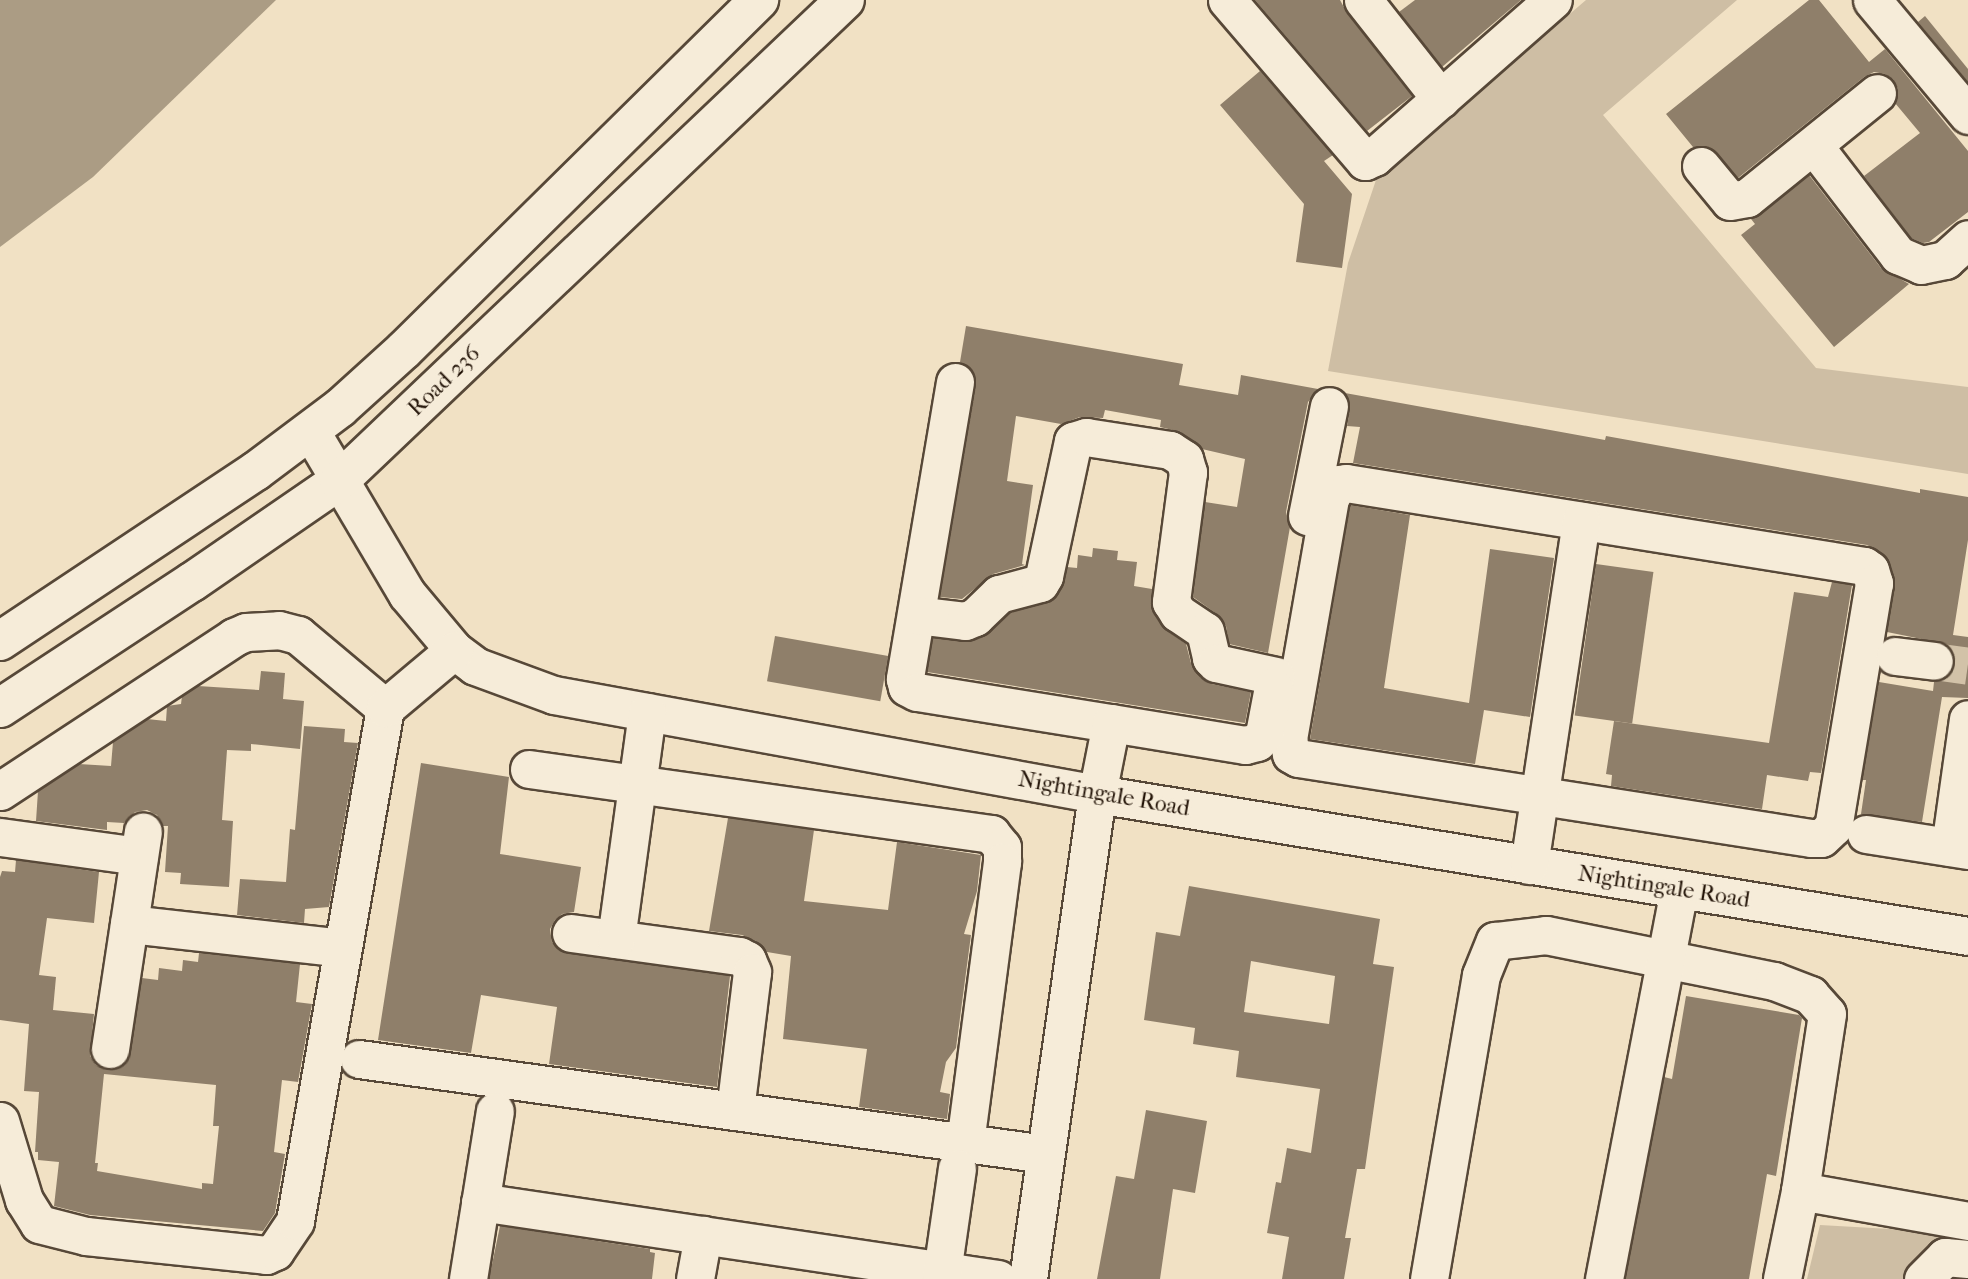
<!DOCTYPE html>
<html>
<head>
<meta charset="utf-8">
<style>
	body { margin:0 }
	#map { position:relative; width:1968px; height:1279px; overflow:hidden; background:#f1e1c4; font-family:"IM FELL French Canon",serif }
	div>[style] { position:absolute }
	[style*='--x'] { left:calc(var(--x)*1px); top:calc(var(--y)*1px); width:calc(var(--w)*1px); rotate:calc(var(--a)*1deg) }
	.green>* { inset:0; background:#cebea4 }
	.water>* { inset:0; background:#ab9c84 }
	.building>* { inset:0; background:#8f7f6a; transform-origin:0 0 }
	.minor-tunnel>* { height:37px; margin-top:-18.5px; transform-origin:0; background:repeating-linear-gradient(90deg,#d2c2a8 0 37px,transparent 0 55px) }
	.roads { filter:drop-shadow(2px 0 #574838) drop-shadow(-2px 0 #574838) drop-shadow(0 2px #574838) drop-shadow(0 -2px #574838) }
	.minor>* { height:37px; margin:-18.5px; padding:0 18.5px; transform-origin:18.5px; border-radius:18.5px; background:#f6ecd9 }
	.tertiary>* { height:38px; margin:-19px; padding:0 19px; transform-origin:19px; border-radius:19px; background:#f6ecd9 }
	span { translate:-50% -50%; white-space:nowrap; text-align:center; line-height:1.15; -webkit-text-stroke:5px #f6ecd9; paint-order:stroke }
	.street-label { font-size:23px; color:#241509 }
</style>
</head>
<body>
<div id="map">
	<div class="green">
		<i style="clip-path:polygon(1586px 0,1737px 0,1603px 115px,1816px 368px,1968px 387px,1968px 474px,1328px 371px,1348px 263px,1376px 180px)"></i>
		<i style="clip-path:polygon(1820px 1225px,1943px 1232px,1905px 1279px,1807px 1279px)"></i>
	</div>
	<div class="water">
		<i style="clip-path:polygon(0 0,276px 0,93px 177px,0 247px)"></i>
	</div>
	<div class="building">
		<i style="clip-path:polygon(1255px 0,1340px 0,1347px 13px,1412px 96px,1367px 131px)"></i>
		<i style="clip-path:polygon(1415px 0,1521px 0,1442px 67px,1399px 12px)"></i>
		<i style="clip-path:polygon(1809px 0,1819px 0,1869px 62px,1885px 49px,1968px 151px,1968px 212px,1929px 242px,1923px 243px,1911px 238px,1864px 176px,1920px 133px,1895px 103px,1898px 89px,1893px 79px,1885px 74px,1874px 72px,1864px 77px,1738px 178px,1709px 147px,1693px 147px,1666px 114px)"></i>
		<i style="clip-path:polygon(1925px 16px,1968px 69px,1968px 82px,1918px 22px)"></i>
		<i style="clip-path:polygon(1260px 71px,1333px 155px,1324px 161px,1352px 194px,1342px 268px,1296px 262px,1304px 204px,1220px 105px)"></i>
		<i style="clip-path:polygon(1809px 175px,1881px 268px,1909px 284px,1834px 347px,1741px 235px,1755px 224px,1751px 219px)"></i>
		<i style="clip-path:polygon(966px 326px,1183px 364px,1179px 385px,1238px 395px,1241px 375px,1318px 389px,1308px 402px,1286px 512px,1290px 527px,1268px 653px,1229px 644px,1226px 626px,1217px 614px,1193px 597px,1205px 502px,1237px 507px,1245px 459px,1202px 449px,1181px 432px,1160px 427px,1161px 420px,1105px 410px,1103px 418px,1080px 417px,1061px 424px,1016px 416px,1007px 481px,1033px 485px,1022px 564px,1025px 565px,993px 574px,962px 599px,940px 597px,976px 385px,974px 374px,960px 362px)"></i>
		<i style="clip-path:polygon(1345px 393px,1605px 440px,1606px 436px,1920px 493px,1920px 489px,1968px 497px,1968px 540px,1953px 635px,1968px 637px,1968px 698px,1942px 697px,1922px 822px,1861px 814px,1866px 780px,1862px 780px,1879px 682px,1933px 691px,1934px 682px,1950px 674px,1955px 663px,1953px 652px,1946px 644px,1887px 632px,1894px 577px,1882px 553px,1867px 545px,1353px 463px,1360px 427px,1347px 426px,1350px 409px)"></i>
		<i style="clip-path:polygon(1350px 505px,1410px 515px,1384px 688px,1469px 703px,1490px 549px,1554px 558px,1530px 717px,1484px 710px,1475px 764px,1310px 739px)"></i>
		<i style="clip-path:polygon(1093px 548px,1118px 551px,1117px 560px,1137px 562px,1134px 586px,1152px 589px,1153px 613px,1166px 630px,1186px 644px,1191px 663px,1201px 678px,1212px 684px,1251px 692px,1245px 723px,927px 672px,933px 638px,973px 640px,990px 632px,1010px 613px,1052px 600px,1062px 586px,1067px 567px,1077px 568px,1078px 555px,1092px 557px)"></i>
		<i style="left:1596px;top:564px;width:58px;height:153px;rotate:8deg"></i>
		<i style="clip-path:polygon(1832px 582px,1852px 585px,1821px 773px,1810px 772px,1808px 781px,1767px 775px,1762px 809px,1611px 786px,1612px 775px,1606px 774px,1614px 721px,1769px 743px,1794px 592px,1828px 597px)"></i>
		<i style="left:775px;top:636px;width:115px;height:46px;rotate:10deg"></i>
		<i style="clip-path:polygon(261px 671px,285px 673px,283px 699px,304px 701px,300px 749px,251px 744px,251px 751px,227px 750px,222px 820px,233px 821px,229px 887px,180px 884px,181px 873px,165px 872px,168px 826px,163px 826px,157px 815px,147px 810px,135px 812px,124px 823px,107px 822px,107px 830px,36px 821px,38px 791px,79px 764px,111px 766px,113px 742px,147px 719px,166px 721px,167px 706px,181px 704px,182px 696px,198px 686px,259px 690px)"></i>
		<i style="clip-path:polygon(304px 726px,345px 729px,344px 742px,358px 743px,329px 907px,305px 909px,304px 923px,237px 915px,240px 879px,286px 882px,290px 829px,295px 830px)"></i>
		<i style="clip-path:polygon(421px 763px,509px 777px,500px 854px,581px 867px,574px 912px,562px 914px,555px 920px,550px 929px,552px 942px,559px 950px,730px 976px,717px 1087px,549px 1064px,557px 1007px,481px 995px,471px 1053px,378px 1040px)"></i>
		<i style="clip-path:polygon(728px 818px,814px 830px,804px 901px,888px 910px,897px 842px,981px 855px,977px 891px,964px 934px,971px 935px,956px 1048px,946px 1062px,940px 1092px,950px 1094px,947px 1119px,859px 1107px,867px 1049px,783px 1039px,791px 956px,767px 952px,756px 941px,742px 935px,709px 931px)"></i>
		<i style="clip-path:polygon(evenodd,16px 860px,99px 872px,94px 923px,47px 918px,39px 975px,56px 977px,53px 1010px,94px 1014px,90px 1056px,96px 1065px,106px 1070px,117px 1069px,127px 1062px,142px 978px,158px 980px,159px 968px,182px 971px,183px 960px,198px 962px,199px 953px,300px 964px,296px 1002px,312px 1004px,298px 1082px,282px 1080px,274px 1152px,285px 1154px,275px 1213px,263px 1231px,90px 1215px,54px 1206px,59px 1162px,38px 1160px,38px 1152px,35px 1152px,39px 1092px,24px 1091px,29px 1024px,0 1020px,0 877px,2px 871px,15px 872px,16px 860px,104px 1074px,216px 1085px,213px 1126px,219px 1126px,213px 1184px,202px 1183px,202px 1189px,97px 1171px,98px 1163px,95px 1163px,104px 1074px)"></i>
		<i style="clip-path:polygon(evenodd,1189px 886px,1380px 919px,1373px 964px,1394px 967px,1365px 1169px,1357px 1169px,1345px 1238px,1351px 1238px,1344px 1279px,1282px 1279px,1289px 1237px,1267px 1233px,1276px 1182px,1281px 1183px,1287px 1148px,1311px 1153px,1320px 1089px,1236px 1077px,1239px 1051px,1193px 1044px,1195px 1028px,1144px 1020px,1156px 932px,1180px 936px,1189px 886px,1251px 961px,1335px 976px,1329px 1024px,1244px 1012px,1251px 961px)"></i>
		<i style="clip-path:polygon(1686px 996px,1799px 1015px,1802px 1018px,1776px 1176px,1767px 1174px,1749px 1279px,1625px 1279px,1664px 1077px,1672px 1079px)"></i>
		<i style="clip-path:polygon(1146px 1110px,1207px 1121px,1195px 1193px,1173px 1189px,1160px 1279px,1097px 1279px,1116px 1176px,1134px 1179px)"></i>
		<i style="clip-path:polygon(500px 1226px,650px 1249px,650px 1252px,655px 1253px,652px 1279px,489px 1279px)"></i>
	</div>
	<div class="minor-tunnel">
		<i style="--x:1934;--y:661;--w:34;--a:8"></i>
	</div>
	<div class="roads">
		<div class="minor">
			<i style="--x:1227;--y:0;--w:212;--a:49.4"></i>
			<i style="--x:1365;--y:161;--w:10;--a:-24"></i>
			<i style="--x:1374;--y:157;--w:238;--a:-41.3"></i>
			<i style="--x:1363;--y:0;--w:126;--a:51.8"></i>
			<i style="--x:1872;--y:0;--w:150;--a:50.1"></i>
			<i style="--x:1814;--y:146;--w:138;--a:52.4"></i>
			<i style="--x:1898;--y:255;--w:25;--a:23"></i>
			<i style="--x:1921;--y:265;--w:25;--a:-12"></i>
			<i style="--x:1945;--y:260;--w:31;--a:-42"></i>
			<i style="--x:1701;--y:166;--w:45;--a:50.4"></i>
			<i style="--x:1730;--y:201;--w:17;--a:-10"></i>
			<i style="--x:1747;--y:198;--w:167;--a:-38.9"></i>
			<i style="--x:955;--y:382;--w:301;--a:99.6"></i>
			<i style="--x:905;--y:679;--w:8;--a:76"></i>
			<i style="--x:907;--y:687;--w:11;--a:27"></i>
			<i style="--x:917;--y:692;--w:196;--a:9.1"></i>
			<i style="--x:310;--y:430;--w:191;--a:59.4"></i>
			<i style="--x:407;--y:594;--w:73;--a:50"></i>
			<i style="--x:454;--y:650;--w:26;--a:37"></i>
			<i style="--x:475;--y:666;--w:84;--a:20.2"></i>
			<i style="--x:554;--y:695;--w:552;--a:10.33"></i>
			<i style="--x:1097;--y:794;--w:882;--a:9.26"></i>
			<i style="--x:1346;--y:483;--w:525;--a:9.1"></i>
			<i style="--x:1864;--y:566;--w:7;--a:34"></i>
			<i style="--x:1870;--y:570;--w:14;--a:73"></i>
			<i style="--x:1874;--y:583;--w:247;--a:99.5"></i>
			<i style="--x:1833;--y:827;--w:16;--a:137"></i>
			<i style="--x:1821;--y:838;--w:10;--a:180"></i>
			<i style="--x:1811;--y:838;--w:519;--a:-171.14"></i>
			<i style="--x:1298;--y:758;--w:8;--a:-150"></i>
			<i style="--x:1291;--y:754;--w:15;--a:-101"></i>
			<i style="--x:1288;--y:739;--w:245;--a:-80.1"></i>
			<i style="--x:1330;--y:498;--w:16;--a:-60"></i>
			<i style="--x:1338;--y:484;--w:8;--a:-7"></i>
			<i style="--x:1307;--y:516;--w:112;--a:-78.7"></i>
			<i style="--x:916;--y:615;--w:49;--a:7"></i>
			<i style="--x:965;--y:621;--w:11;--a:-22"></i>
			<i style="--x:975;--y:617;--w:33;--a:-44"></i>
			<i style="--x:999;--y:594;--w:42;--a:-15"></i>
			<i style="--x:1040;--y:583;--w:8;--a:-60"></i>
			<i style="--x:1044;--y:576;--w:138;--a:-77.9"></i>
			<i style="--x:1073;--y:441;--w:14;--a:-17"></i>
			<i style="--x:1086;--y:437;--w:85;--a:8.8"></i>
			<i style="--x:1170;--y:450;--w:17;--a:33"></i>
			<i style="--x:1184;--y:459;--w:14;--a:73"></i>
			<i style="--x:1188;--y:472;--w:131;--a:97.5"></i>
			<i style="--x:1171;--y:602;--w:13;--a:58"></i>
			<i style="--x:1178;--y:613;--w:32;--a:34"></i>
			<i style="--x:1205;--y:631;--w:28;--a:77"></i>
			<i style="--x:1211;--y:658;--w:7;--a:45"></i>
			<i style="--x:1216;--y:663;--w:61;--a:12.2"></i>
			<i style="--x:1895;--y:656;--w:39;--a:7"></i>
			<i style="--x:529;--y:769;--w:467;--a:8"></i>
			<i style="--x:991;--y:834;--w:17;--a:50"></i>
			<i style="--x:1002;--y:847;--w:15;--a:90"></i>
			<i style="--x:1002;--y:862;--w:283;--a:97.5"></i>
			<i style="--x:0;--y:791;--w:280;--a:-33.3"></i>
			<i style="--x:234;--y:637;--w:13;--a:-23"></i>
			<i style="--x:246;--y:632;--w:33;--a:-3"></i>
			<i style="--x:279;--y:630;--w:20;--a:15"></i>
			<i style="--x:298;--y:635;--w:114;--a:40"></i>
			<i style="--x:1866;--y:834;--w:103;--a:8.9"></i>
			<i style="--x:0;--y:837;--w:140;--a:7.8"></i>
			<i style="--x:1950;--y:847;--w:129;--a:-82"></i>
			<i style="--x:1529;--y:865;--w:348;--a:-81.4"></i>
			<i style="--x:129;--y:924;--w:214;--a:6.4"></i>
			<i style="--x:571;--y:933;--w:170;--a:7.8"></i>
			<i style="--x:739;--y:956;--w:9;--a:27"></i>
			<i style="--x:747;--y:960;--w:13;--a:67"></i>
			<i style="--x:752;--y:972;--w:140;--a:97"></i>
			<i style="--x:616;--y:939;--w:229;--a:-82.2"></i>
			<i style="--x:110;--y:1049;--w:220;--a:-81.4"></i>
			<i style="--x:359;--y:1059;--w:693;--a:7.88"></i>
			<i style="--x:0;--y:1121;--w:83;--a:73.1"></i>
			<i style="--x:24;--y:1200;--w:28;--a:58"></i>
			<i style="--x:39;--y:1224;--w:49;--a:14.3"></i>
			<i style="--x:86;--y:1236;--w:181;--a:6"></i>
			<i style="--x:266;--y:1255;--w:10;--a:-24"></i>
			<i style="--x:275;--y:1251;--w:36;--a:-56"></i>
			<i style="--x:295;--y:1221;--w:521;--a:-80.05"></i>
			<i style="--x:385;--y:708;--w:90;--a:-40"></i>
			<i style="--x:1800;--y:1191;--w:171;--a:10.1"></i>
			<i style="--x:480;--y:1202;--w:524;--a:8.46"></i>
			<i style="--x:468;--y:1279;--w:170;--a:-80.9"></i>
			<i style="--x:695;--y:1279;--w:45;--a:-79.7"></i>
			<i style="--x:941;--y:1279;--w:112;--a:-81.8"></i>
			<i style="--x:1028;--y:1279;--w:490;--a:-81.9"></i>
			<i style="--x:1097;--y:794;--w:72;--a:-78.8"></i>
			<i style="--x:1111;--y:723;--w:136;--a:9.3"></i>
			<i style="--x:1245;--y:745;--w:12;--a:-14"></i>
			<i style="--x:1257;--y:742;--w:11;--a:-49"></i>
			<i style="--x:1264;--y:734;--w:48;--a:-79.2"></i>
			<i style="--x:1429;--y:1279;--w:308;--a:-80.3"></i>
			<i style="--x:1481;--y:975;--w:37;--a:-68"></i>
			<i style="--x:1495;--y:941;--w:51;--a:-6.7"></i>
			<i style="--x:1546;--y:935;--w:233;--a:11.4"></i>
			<i style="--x:1774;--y:981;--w:39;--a:21"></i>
			<i style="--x:1810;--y:995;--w:25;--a:48"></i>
			<i style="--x:1827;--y:1014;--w:179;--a:98.7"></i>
			<i style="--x:1800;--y:1191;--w:90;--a:101.6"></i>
			<i style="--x:1604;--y:1279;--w:396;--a:-79.1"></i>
			<i style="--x:1923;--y:1279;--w:31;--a:-45"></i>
			<i style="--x:1945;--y:1257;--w:23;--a:5"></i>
		</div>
		<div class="tertiary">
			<i style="--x:0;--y:641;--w:307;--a:-33.6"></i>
			<i style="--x:256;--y:471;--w:105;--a:-36.9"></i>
			<i style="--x:340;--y:408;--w:86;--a:-42.2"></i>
			<i style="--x:404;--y:350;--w:499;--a:-44.6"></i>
			<i style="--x:0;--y:708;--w:230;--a:-33.3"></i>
			<i style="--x:192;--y:582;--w:178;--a:-34.5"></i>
			<i style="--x:339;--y:481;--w:698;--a:-43.55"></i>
		</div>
	</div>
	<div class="street-label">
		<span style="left:444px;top:381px;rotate:-44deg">Road 236</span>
		<span style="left:1104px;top:794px;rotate:10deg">Nightingale Road</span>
		<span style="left:1664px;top:887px;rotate:9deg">Nightingale Road</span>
	</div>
</div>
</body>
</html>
